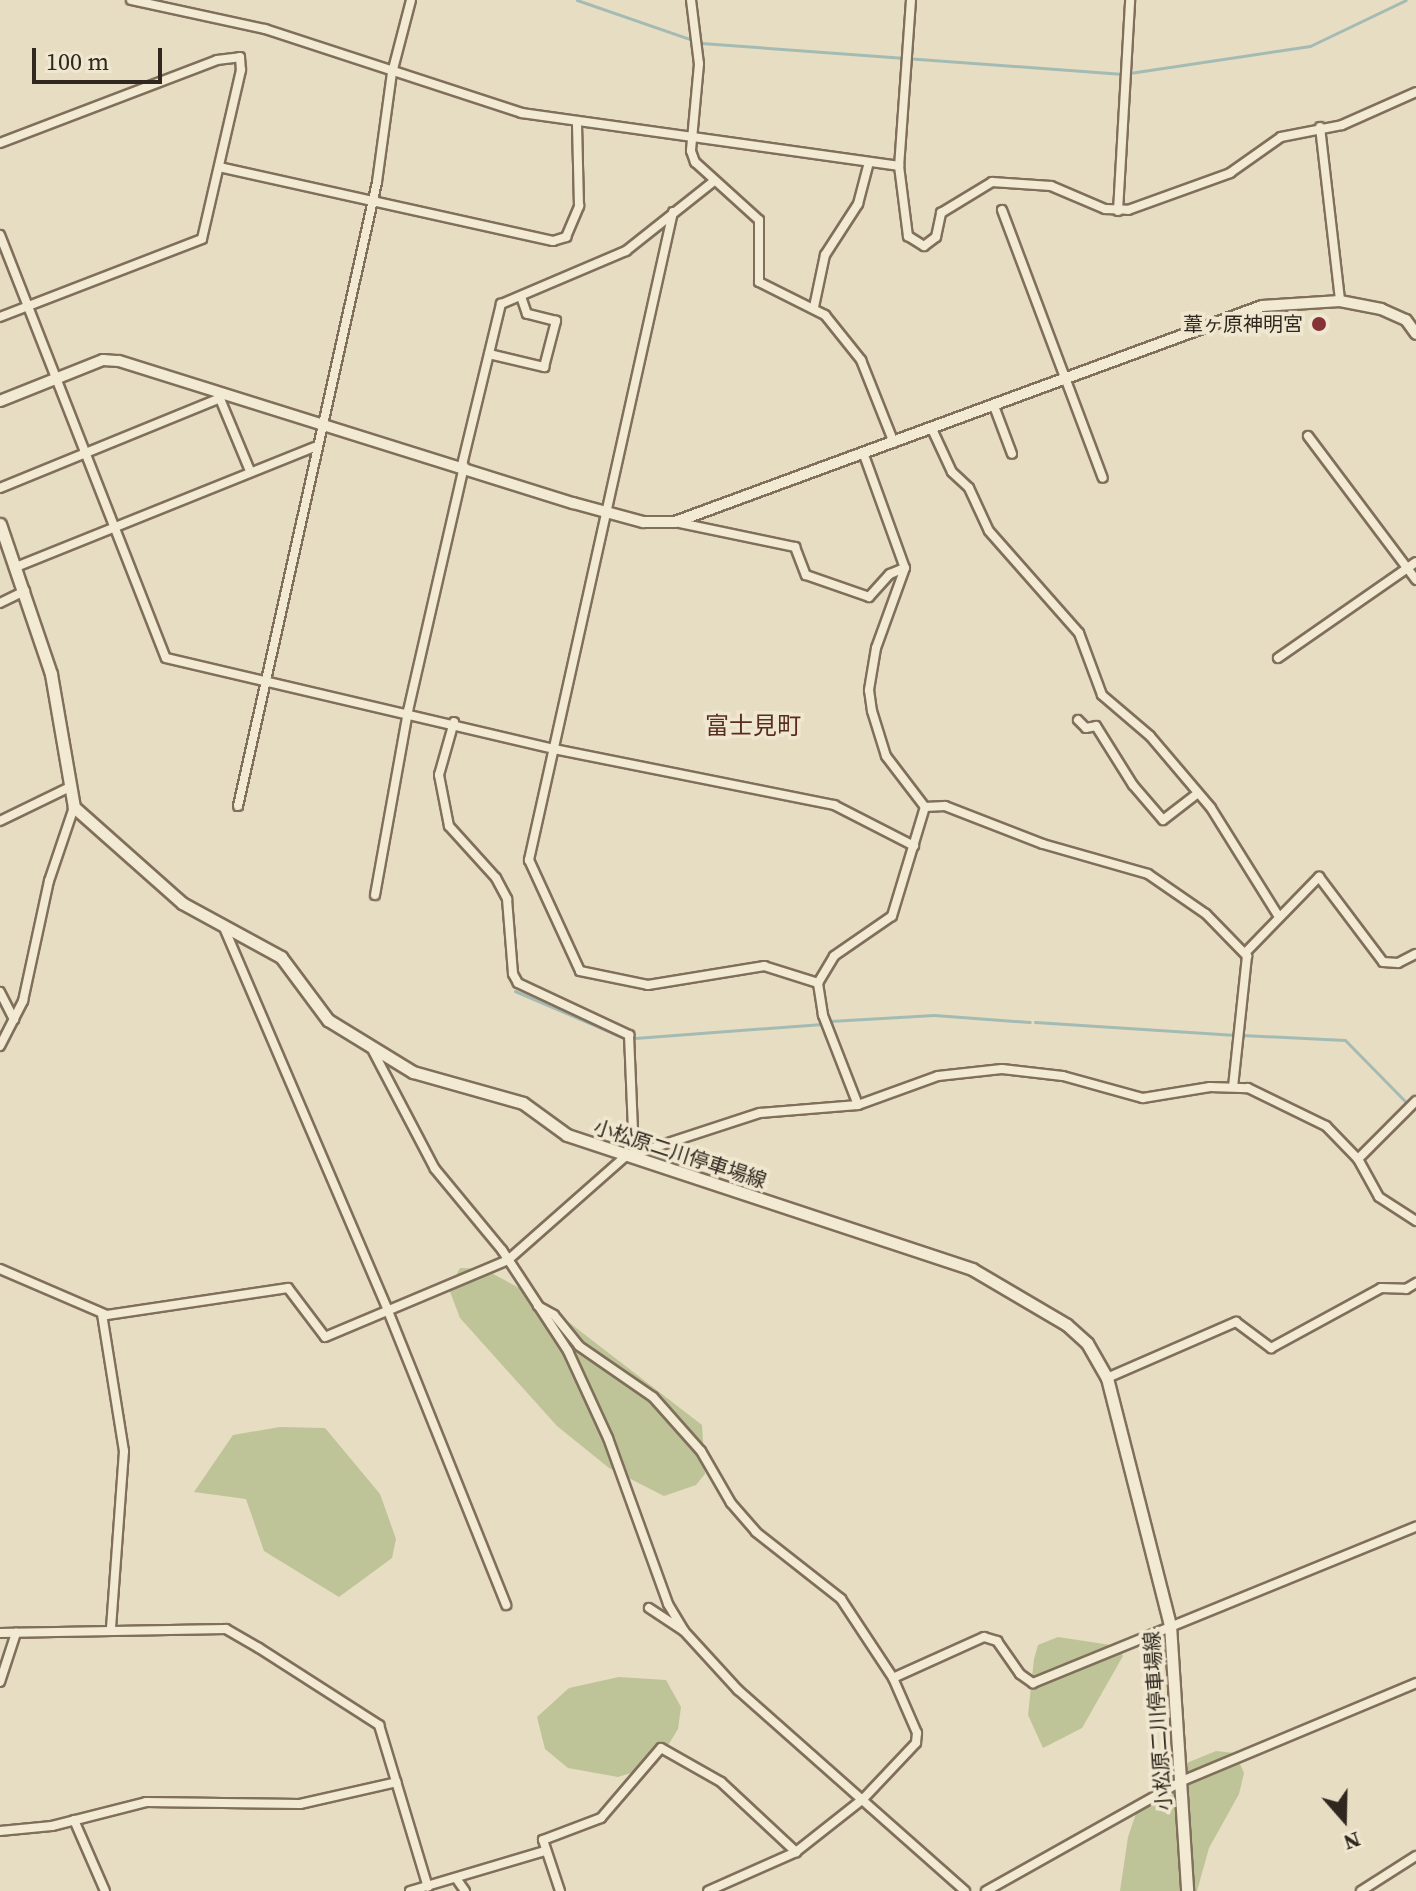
<!DOCTYPE html>
<html>
<head>
<meta charset="utf-8">
<style>
	body { margin:0 }
	#map { position:relative; width:1416px; height:1891px; overflow:hidden; background:#e7ddc2; font-family:"Source Serif 4","Noto Sans JP",serif }
	div>[style] { position:absolute }
	[style*='--x'] { left:calc(var(--x)*1px); top:calc(var(--y)*1px); width:calc(var(--w)*1px); rotate:calc(var(--a)*1deg) }
	.green>* { inset:0; background:#bec497 }
	.stream>* { height:3px; margin:-1.5px; padding:0 1.5px; transform-origin:1.5px; border-radius:1.5px; background:#a4bbb4 }
	.roads { filter:drop-shadow(2px 0 #7f6f5b) drop-shadow(-2px 0 #7f6f5b) drop-shadow(0 2px #7f6f5b) drop-shadow(0 -2px #7f6f5b) }
	.minor>* { height:8px; margin:-4px; padding:0 4px; transform-origin:4px; border-radius:4px; background:#f3ead4 }
	.tertiary>* { height:10px; margin:-5px; padding:0 5px; transform-origin:5px; border-radius:5px; background:#f3ead4 }
	.secondary>* { height:11px; margin:-5.5px; padding:0 5.5px; transform-origin:5.5px; border-radius:5.5px; background:#f3ead4 }
	.dots>* { width:22px; height:22px; translate:-50% -50%; box-sizing:border-box; border:4px solid #f0e7d0; border-radius:50% }
	span { translate:-50% -50%; white-space:nowrap; text-align:center; line-height:1.15; -webkit-text-stroke:7px #f0e7d0; paint-order:stroke }
	.poi-label { font-size:20px; color:#30271e }
	.right { translate:-100% -50%; text-align:right }
	.street-label { font-size:20px; color:#30271e }
	.quarter-label { font-size:24px; color:#582e23 }
	.north { position:absolute; left:1304px; top:1779px; width:80px; height:80px; -webkit-text-stroke:6px #f0e7d0; paint-order:stroke; rotate:160deg; font-size:22px; font-weight:700; line-height:32px; text-align:center; color:#30271e }
	.north::after { content:''; display:block; margin:auto; width:28px; height:36px; background:#30271e; clip-path:polygon(50% 0,100% 100%,50% 72%,0 100%) }
	.scale { position:absolute; left:32px; top:48px; width:130px; height:36px; box-sizing:border-box; border:4px solid #30271e; border-top:0; padding-left:10px; font-size:24px; line-height:28px; white-space:nowrap; color:#30271e; -webkit-text-stroke:6px #f0e7d0; paint-order:stroke }
</style>
</head>
<body>
<div id="map">
	<div class="green">
		<i style="clip-path:polygon(460px 1268px,484px 1269px,536px 1297px,702px 1425px,705px 1474px,696px 1485px,664px 1496px,609px 1468px,557px 1426px,460px 1318px,449px 1289px)"></i>
		<i style="clip-path:polygon(280px 1427px,325px 1428px,380px 1494px,396px 1539px,392px 1558px,339px 1597px,264px 1551px,246px 1499px,194px 1492px,233px 1435px)"></i>
		<i style="clip-path:polygon(1058px 1637px,1117px 1646px,1123px 1656px,1082px 1728px,1043px 1748px,1028px 1715px,1034px 1659px,1038px 1645px)"></i>
		<i style="clip-path:polygon(619px 1677px,666px 1680px,681px 1707px,678px 1729px,656px 1765px,618px 1777px,568px 1768px,545px 1749px,537px 1717px,569px 1688px)"></i>
		<i style="clip-path:polygon(1216px 1751px,1235px 1753px,1244px 1773px,1239px 1794px,1209px 1848px,1197px 1891px,1120px 1891px,1128px 1837px,1140px 1802px,1177px 1767px)"></i>
	</div>
	<div class="stream">
		<i style="--x:577;--y:0;--w:131;--a:19.1"></i>
		<i style="--x:701;--y:43;--w:423;--a:4.2"></i>
		<i style="--x:1123;--y:74;--w:189;--a:-8.5"></i>
		<i style="--x:1310;--y:46;--w:106;--a:-25.6"></i>
		<i style="--x:515;--y:991;--w:119;--a:23.3"></i>
		<i style="--x:830;--y:1021;--w:104;--a:-3.3"></i>
		<i style="--x:934;--y:1015;--w:96;--a:4.2"></i>
		<i style="--x:1035;--y:1022;--w:201;--a:3.7"></i>
		<i style="--x:1242;--y:1035;--w:103;--a:2.8"></i>
		<i style="--x:1345;--y:1040;--w:90;--a:45.5"></i>
		<i style="--x:635;--y:1038;--w:188;--a:-4.3"></i>
	</div>
	<div class="roads">
		<div class="minor">
			<i style="--x:131;--y:0;--w:137;--a:12.2"></i>
			<i style="--x:265;--y:29;--w:270;--a:18.1"></i>
			<i style="--x:522;--y:113;--w:381;--a:8"></i>
			<i style="--x:691;--y:0;--w:64;--a:82.9"></i>
			<i style="--x:699;--y:64;--w:87;--a:95.3"></i>
			<i style="--x:691;--y:151;--w:12;--a:70"></i>
			<i style="--x:695;--y:162;--w:86;--a:42.2"></i>
			<i style="--x:759;--y:220;--w:62;--a:90"></i>
			<i style="--x:759;--y:282;--w:74;--a:26.6"></i>
			<i style="--x:825;--y:315;--w:58;--a:51.3"></i>
			<i style="--x:861;--y:360;--w:89;--a:68.3"></i>
			<i style="--x:911;--y:0;--w:166;--a:94.1"></i>
			<i style="--x:899;--y:166;--w:71;--a:82.7"></i>
			<i style="--x:908;--y:236;--w:19;--a:32"></i>
			<i style="--x:924;--y:246;--w:15;--a:-37"></i>
			<i style="--x:936;--y:237;--w:25;--a:-78"></i>
			<i style="--x:941;--y:213;--w:60;--a:-31.3"></i>
			<i style="--x:992;--y:182;--w:59;--a:3.9"></i>
			<i style="--x:1051;--y:186;--w:59;--a:23.1"></i>
			<i style="--x:1105;--y:209;--w:23;--a:2"></i>
			<i style="--x:1128;--y:210;--w:109;--a:-19.9"></i>
			<i style="--x:1230;--y:173;--w:62;--a:-35.2"></i>
			<i style="--x:1281;--y:137;--w:62;--a:-11.1"></i>
			<i style="--x:1342;--y:125;--w:81;--a:-24"></i>
			<i style="--x:1320;--y:127;--w:175;--a:83.4"></i>
			<i style="--x:0;--y:143;--w:232;--a:-20.9"></i>
			<i style="--x:217;--y:60;--w:23;--a:-7"></i>
			<i style="--x:240;--y:57;--w:13;--a:86"></i>
			<i style="--x:241;--y:70;--w:173;--a:103"></i>
			<i style="--x:202;--y:239;--w:217;--a:158.9"></i>
			<i style="--x:219;--y:167;--w:342;--a:12.5"></i>
			<i style="--x:553;--y:241;--w:14;--a:-17"></i>
			<i style="--x:566;--y:237;--w:34;--a:-67"></i>
			<i style="--x:579;--y:206;--w:84;--a:-91.4"></i>
			<i style="--x:1002;--y:210;--w:286;--a:69.4"></i>
			<i style="--x:1118;--y:211;--w:211;--a:-86.7"></i>
			<i style="--x:673;--y:212;--w:664;--a:102.53"></i>
			<i style="--x:529;--y:860;--w:122;--a:65.3"></i>
			<i style="--x:580;--y:971;--w:69;--a:11.6"></i>
			<i style="--x:648;--y:985;--w:118;--a:-9.3"></i>
			<i style="--x:764;--y:966;--w:57;--a:17.5"></i>
			<i style="--x:0;--y:235;--w:454;--a:68.6"></i>
			<i style="--x:166;--y:658;--w:399;--a:13.2"></i>
			<i style="--x:554;--y:749;--w:286;--a:11.3"></i>
			<i style="--x:834;--y:805;--w:90;--a:27.1"></i>
			<i style="--x:814;--y:307;--w:53;--a:-78.1"></i>
			<i style="--x:825;--y:255;--w:61;--a:-57.1"></i>
			<i style="--x:858;--y:204;--w:43;--a:-75.3"></i>
			<i style="--x:489;--y:354;--w:57;--a:13.3"></i>
			<i style="--x:544;--y:367;--w:48;--a:-75.4"></i>
			<i style="--x:556;--y:321;--w:30;--a:-166"></i>
			<i style="--x:527;--y:314;--w:18;--a:-109"></i>
			<i style="--x:218;--y:394;--w:83;--a:67.4"></i>
			<i style="--x:994;--y:406;--w:51;--a:69.4"></i>
			<i style="--x:932;--y:429;--w:47;--a:65.1"></i>
			<i style="--x:952;--y:472;--w:23;--a:43"></i>
			<i style="--x:969;--y:488;--w:47;--a:65.1"></i>
			<i style="--x:989;--y:531;--w:136;--a:48.6"></i>
			<i style="--x:1079;--y:633;--w:66;--a:69.6"></i>
			<i style="--x:1102;--y:695;--w:63;--a:40.5"></i>
			<i style="--x:1150;--y:736;--w:94;--a:49.7"></i>
			<i style="--x:1211;--y:808;--w:128;--a:58"></i>
			<i style="--x:1308;--y:436;--w:180;--a:53.1"></i>
			<i style="--x:864;--y:455;--w:120;--a:70.1"></i>
			<i style="--x:905;--y:568;--w:85;--a:109.9"></i>
			<i style="--x:876;--y:648;--w:43;--a:99.5"></i>
			<i style="--x:869;--y:690;--w:21;--a:82"></i>
			<i style="--x:872;--y:711;--w:47;--a:72.7"></i>
			<i style="--x:886;--y:756;--w:64;--a:52.6"></i>
			<i style="--x:462;--y:465;--w:166;--a:-76.4"></i>
			<i style="--x:501;--y:304;--w:136;--a:-23"></i>
			<i style="--x:626;--y:251;--w:112;--a:-38.5"></i>
			<i style="--x:0;--y:488;--w:238;--a:-22.2"></i>
			<i style="--x:675;--y:522;--w:123;--a:11.8"></i>
			<i style="--x:795;--y:547;--w:30;--a:69"></i>
			<i style="--x:806;--y:575;--w:67;--a:19.2"></i>
			<i style="--x:869;--y:597;--w:31;--a:-48"></i>
			<i style="--x:890;--y:574;--w:15;--a:-23"></i>
			<i style="--x:16;--y:567;--w:322;--a:-21.9"></i>
			<i style="--x:0;--y:603;--w:28;--a:-26"></i>
			<i style="--x:1278;--y:658;--w:168;--a:-34.8"></i>
			<i style="--x:1078;--y:720;--w:11;--a:45"></i>
			<i style="--x:1086;--y:728;--w:10;--a:-11"></i>
			<i style="--x:1096;--y:726;--w:70;--a:57.9"></i>
			<i style="--x:1133;--y:785;--w:46;--a:49.4"></i>
			<i style="--x:1163;--y:820;--w:44;--a:-37.6"></i>
			<i style="--x:454;--y:722;--w:55;--a:105.8"></i>
			<i style="--x:439;--y:775;--w:52;--a:78.9"></i>
			<i style="--x:449;--y:826;--w:70;--a:47.9"></i>
			<i style="--x:496;--y:878;--w:24;--a:62"></i>
			<i style="--x:507;--y:899;--w:75;--a:85.4"></i>
			<i style="--x:513;--y:974;--w:10;--a:61"></i>
			<i style="--x:518;--y:983;--w:123;--a:25.1"></i>
			<i style="--x:629;--y:1035;--w:119;--a:87.6"></i>
			<i style="--x:238;--y:806;--w:639;--a:-77.44"></i>
			<i style="--x:377;--y:182;--w:110;--a:-82.2"></i>
			<i style="--x:392;--y:73;--w:75;--a:-75.4"></i>
			<i style="--x:925;--y:807;--w:20;--a:-3"></i>
			<i style="--x:945;--y:806;--w:105;--a:21.2"></i>
			<i style="--x:1043;--y:844;--w:109;--a:15.9"></i>
			<i style="--x:1148;--y:874;--w:70;--a:34.6"></i>
			<i style="--x:1206;--y:914;--w:59;--a:45.7"></i>
			<i style="--x:1247;--y:956;--w:131;--a:96.1"></i>
			<i style="--x:0;--y:821;--w:78;--a:-25.9"></i>
			<i style="--x:375;--y:895;--w:187;--a:-79.8"></i>
			<i style="--x:408;--y:711;--w:251;--a:-77.1"></i>
			<i style="--x:225;--y:930;--w:414;--a:66.8"></i>
			<i style="--x:388;--y:1311;--w:317;--a:68.1"></i>
			<i style="--x:1246;--y:952;--w:105;--a:-45.8"></i>
			<i style="--x:1319;--y:877;--w:106;--a:53"></i>
			<i style="--x:1383;--y:962;--w:15;--a:4"></i>
			<i style="--x:1398;--y:963;--w:20;--a:-27"></i>
			<i style="--x:0;--y:992;--w:31;--a:63"></i>
			<i style="--x:0;--y:1046;--w:51;--a:-62.9"></i>
			<i style="--x:23;--y:1001;--w:123;--a:-77.8"></i>
			<i style="--x:49;--y:881;--w:78;--a:-71.3"></i>
			<i style="--x:373;--y:1051;--w:133;--a:62.3"></i>
			<i style="--x:435;--y:1169;--w:105;--a:50.4"></i>
			<i style="--x:502;--y:1250;--w:121;--a:56.8"></i>
			<i style="--x:568;--y:1351;--w:96;--a:65.3"></i>
			<i style="--x:608;--y:1438;--w:177;--a:70.1"></i>
			<i style="--x:668;--y:1604;--w:31;--a:59"></i>
			<i style="--x:858;--y:1105;--w:97;--a:-111.3"></i>
			<i style="--x:823;--y:1015;--w:32;--a:-99"></i>
			<i style="--x:818;--y:983;--w:31;--a:-59"></i>
			<i style="--x:834;--y:956;--w:70;--a:-34.6"></i>
			<i style="--x:892;--y:916;--w:114;--a:-73.2"></i>
			<i style="--x:1358;--y:1159;--w:82;--a:-45"></i>
			<i style="--x:0;--y:1269;--w:116;--a:23.3"></i>
			<i style="--x:107;--y:1315;--w:183;--a:-8.5"></i>
			<i style="--x:288;--y:1288;--w:61;--a:52.9"></i>
			<i style="--x:325;--y:1337;--w:199;--a:-22.8"></i>
			<i style="--x:508;--y:1260;--w:156;--a:-41.4"></i>
			<i style="--x:625;--y:1157;--w:142;--a:-18.1"></i>
			<i style="--x:760;--y:1113;--w:98;--a:-4.7"></i>
			<i style="--x:858;--y:1105;--w:85;--a:-19.9"></i>
			<i style="--x:938;--y:1076;--w:64;--a:-6.2"></i>
			<i style="--x:1002;--y:1069;--w:61;--a:6.5"></i>
			<i style="--x:1063;--y:1076;--w:83;--a:15.4"></i>
			<i style="--x:1143;--y:1098;--w:68;--a:-9.3"></i>
			<i style="--x:1210;--y:1087;--w:38;--a:2"></i>
			<i style="--x:1248;--y:1088;--w:87;--a:26"></i>
			<i style="--x:1326;--y:1126;--w:46;--a:45.9"></i>
			<i style="--x:1358;--y:1159;--w:43;--a:61.1"></i>
			<i style="--x:1379;--y:1197;--w:44;--a:33"></i>
			<i style="--x:538;--y:1306;--w:18;--a:29"></i>
			<i style="--x:554;--y:1315;--w:40;--a:51"></i>
			<i style="--x:579;--y:1346;--w:90;--a:34.6"></i>
			<i style="--x:653;--y:1397;--w:72;--a:48.4"></i>
			<i style="--x:701;--y:1451;--w:60;--a:60"></i>
			<i style="--x:731;--y:1503;--w:38;--a:49"></i>
			<i style="--x:756;--y:1532;--w:108;--a:38.2"></i>
			<i style="--x:841;--y:1599;--w:95;--a:56.6"></i>
			<i style="--x:893;--y:1678;--w:60;--a:66.4"></i>
			<i style="--x:917;--y:1733;--w:10;--a:96"></i>
			<i style="--x:916;--y:1743;--w:77;--a:133.4"></i>
			<i style="--x:863;--y:1799;--w:85;--a:141.7"></i>
			<i style="--x:796;--y:1852;--w:96;--a:156.1"></i>
			<i style="--x:102;--y:1314;--w:139;--a:80.9"></i>
			<i style="--x:124;--y:1451;--w:179;--a:94.2"></i>
			<i style="--x:1107;--y:1378;--w:141;--a:-23.5"></i>
			<i style="--x:1236;--y:1322;--w:44;--a:36.6"></i>
			<i style="--x:1271;--y:1348;--w:125;--a:-28.6"></i>
			<i style="--x:1381;--y:1288;--w:25;--a:2"></i>
			<i style="--x:1406;--y:1289;--w:12;--a:-31"></i>
			<i style="--x:649;--y:1608;--w:42;--a:33.3"></i>
			<i style="--x:684;--y:1631;--w:80;--a:47.5"></i>
			<i style="--x:738;--y:1690;--w:303;--a:41.5"></i>
			<i style="--x:0;--y:1633;--w:226;--a:-1"></i>
			<i style="--x:226;--y:1629;--w:38;--a:30"></i>
			<i style="--x:259;--y:1648;--w:143;--a:32.7"></i>
			<i style="--x:379;--y:1725;--w:169;--a:73.2"></i>
			<i style="--x:893;--y:1678;--w:100;--a:-24.3"></i>
			<i style="--x:984;--y:1637;--w:14;--a:17"></i>
			<i style="--x:997;--y:1641;--w:40;--a:55.1"></i>
			<i style="--x:1020;--y:1674;--w:16;--a:35"></i>
			<i style="--x:1033;--y:1683;--w:414;--a:-22.2"></i>
			<i style="--x:0;--y:1682;--w:52;--a:-71.9"></i>
			<i style="--x:74;--y:1820;--w:77;--a:66.4"></i>
			<i style="--x:0;--y:1831;--w:52;--a:-5.5"></i>
			<i style="--x:52;--y:1826;--w:97;--a:-14.3"></i>
			<i style="--x:146;--y:1802;--w:154;--a:0.7"></i>
			<i style="--x:300;--y:1804;--w:99;--a:-12.8"></i>
			<i style="--x:458;--y:1881;--w:12;--a:55"></i>
			<i style="--x:410;--y:1891;--w:141;--a:-16.5"></i>
			<i style="--x:560;--y:1891;--w:54;--a:-108.4"></i>
			<i style="--x:543;--y:1840;--w:62;--a:-20.8"></i>
			<i style="--x:601;--y:1818;--w:92;--a:-49.4"></i>
			<i style="--x:661;--y:1748;--w:69;--a:29.5"></i>
			<i style="--x:721;--y:1782;--w:103;--a:43"></i>
			<i style="--x:986;--y:1891;--w:225;--a:-29.3"></i>
			<i style="--x:1182;--y:1781;--w:254;--a:-22.7"></i>
			<i style="--x:1361;--y:1891;--w:65;--a:-32.5"></i>
		</div>
		<div class="tertiary">
			<i style="--x:0;--y:401;--w:111;--a:-21.7"></i>
			<i style="--x:103;--y:360;--w:16;--a:4"></i>
			<i style="--x:119;--y:361;--w:476;--a:17.4"></i>
			<i style="--x:573;--y:503;--w:73;--a:15.2"></i>
			<i style="--x:643;--y:522;--w:32;--a:0"></i>
			<i style="--x:675;--y:522;--w:625;--a:-20.2"></i>
			<i style="--x:1262;--y:306;--w:78;--a:-3.7"></i>
			<i style="--x:1340;--y:301;--w:42;--a:11"></i>
			<i style="--x:1381;--y:309;--w:27;--a:24"></i>
			<i style="--x:1406;--y:320;--w:17;--a:54"></i>
		</div>
		<div class="secondary">
			<i style="--x:0;--y:524;--w:158;--a:71.2"></i>
			<i style="--x:51;--y:674;--w:135;--a:80.2"></i>
			<i style="--x:74;--y:807;--w:144;--a:41.6"></i>
			<i style="--x:182;--y:903;--w:113;--a:28.6"></i>
			<i style="--x:281;--y:957;--w:79;--a:53.3"></i>
			<i style="--x:328;--y:1020;--w:100;--a:31.5"></i>
			<i style="--x:413;--y:1072;--w:114;--a:15.7"></i>
			<i style="--x:523;--y:1103;--w:54;--a:36"></i>
			<i style="--x:567;--y:1135;--w:427;--a:18.3"></i>
			<i style="--x:972;--y:1269;--w:110;--a:30.5"></i>
			<i style="--x:1067;--y:1325;--w:27;--a:42"></i>
			<i style="--x:1087;--y:1343;--w:40;--a:60.3"></i>
			<i style="--x:1107;--y:1378;--w:255;--a:75.7"></i>
			<i style="--x:1170;--y:1625;--w:267;--a:86.3"></i>
		</div>
	</div>
	<div class="dots">
		<i style="left:1319px;top:324px;background:#863333"></i>
	</div>
	<div class="poi-label">
		<span class="right" style="left:1303px;top:324px">葦ヶ原神明宮</span>
	</div>
	<div class="street-label">
		<span style="left:680px;top:1154px;rotate:18deg">小松原二川停車場線</span>
		<span style="left:1158px;top:1721px;rotate:-94deg">小松原二川停車場線</span>
	</div>
	<div class="quarter-label">
		<span style="left:753px;top:726px">富士見町</span>
	</div>
	<div class="north">N</div>
	<div class="scale">100 m</div>
</div>
</body>
</html>
